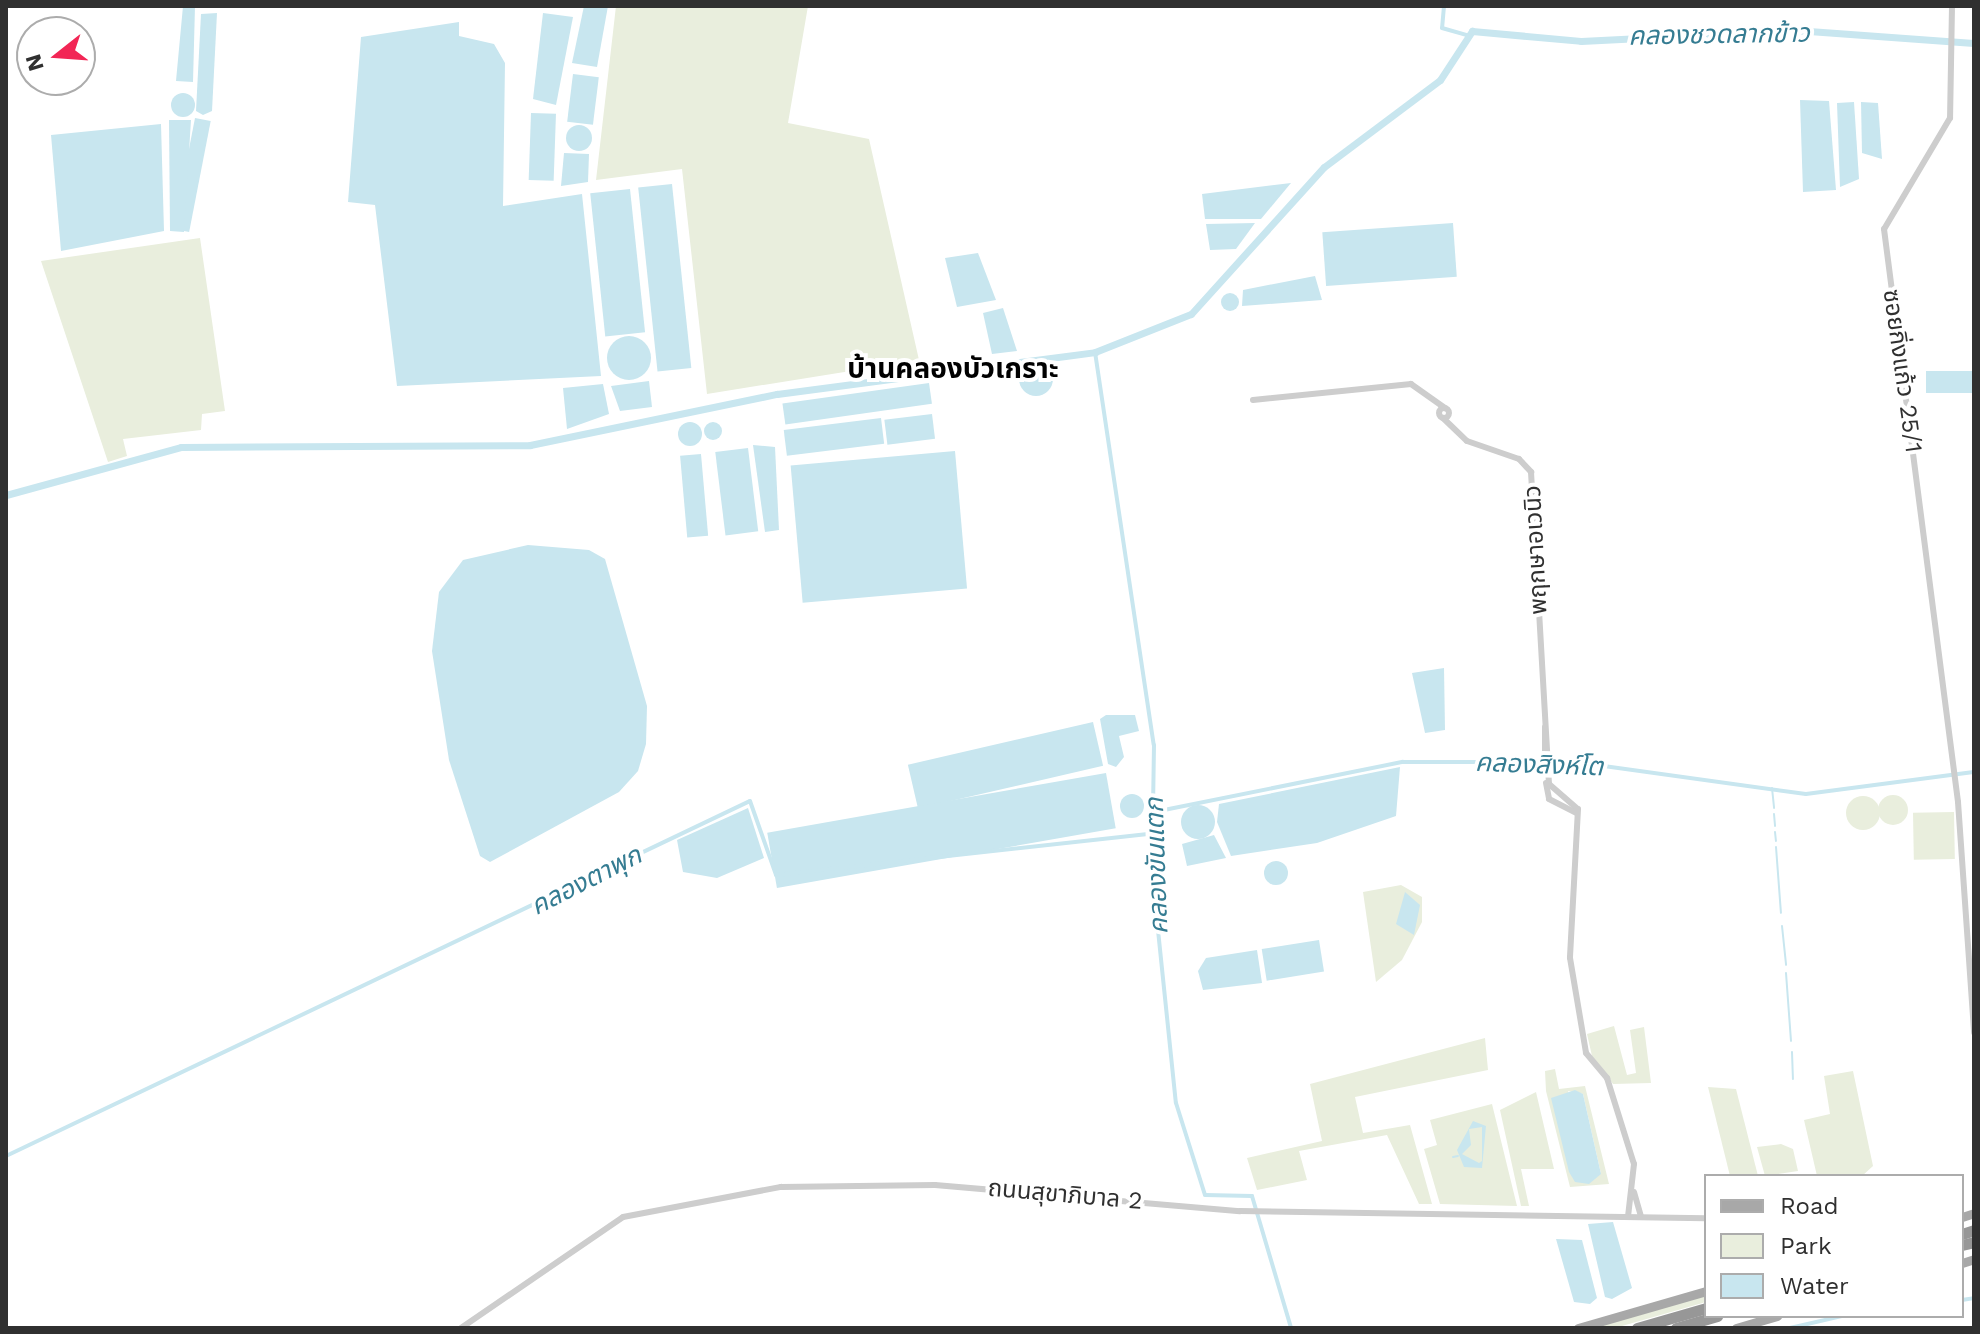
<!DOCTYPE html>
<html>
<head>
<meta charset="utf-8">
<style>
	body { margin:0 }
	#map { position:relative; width:1980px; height:1334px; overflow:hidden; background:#fff; font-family:"Work Sans","Noto Sans Thai",sans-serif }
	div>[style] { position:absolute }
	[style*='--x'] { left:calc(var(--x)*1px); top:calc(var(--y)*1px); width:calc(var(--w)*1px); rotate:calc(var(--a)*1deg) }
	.green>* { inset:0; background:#e9eedd; transform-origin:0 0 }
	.round { border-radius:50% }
	.water>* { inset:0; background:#c8e6ef; transform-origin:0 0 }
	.stream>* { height:2px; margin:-1px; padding:0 1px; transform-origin:1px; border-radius:1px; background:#c8e6ef }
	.canal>* { height:4px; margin:-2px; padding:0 2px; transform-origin:2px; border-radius:2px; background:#c8e6ef }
	.river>* { height:7px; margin:-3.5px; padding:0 3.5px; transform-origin:3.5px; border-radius:3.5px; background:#c8e6ef }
	.minor>* { height:6px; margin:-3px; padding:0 3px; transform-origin:3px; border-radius:3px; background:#cdcdcd }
	.minor>.ring { margin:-3px; padding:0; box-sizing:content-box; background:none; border:6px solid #cdcdcd; border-radius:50% }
	.major>* { height:9px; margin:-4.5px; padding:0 4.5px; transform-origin:4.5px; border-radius:4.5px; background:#a8a8a8 }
	.highway>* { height:11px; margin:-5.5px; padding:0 5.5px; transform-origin:5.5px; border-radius:5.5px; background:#979797 }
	span { translate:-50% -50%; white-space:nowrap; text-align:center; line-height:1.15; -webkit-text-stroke:8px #fff; paint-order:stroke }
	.street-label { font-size:24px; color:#303030 }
	.water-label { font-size:26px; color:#357c92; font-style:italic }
	.quarter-label { font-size:28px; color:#000; font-weight:700 }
	.frame { position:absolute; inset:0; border:8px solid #303030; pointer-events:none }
	.legend { position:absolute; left:1704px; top:1174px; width:260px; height:144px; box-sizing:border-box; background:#fff; border:2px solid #acacac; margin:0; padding:10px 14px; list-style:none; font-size:24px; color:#303030 }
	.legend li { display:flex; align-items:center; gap:16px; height:40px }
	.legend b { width:40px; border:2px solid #acacac }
	.north { position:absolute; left:16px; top:16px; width:80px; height:80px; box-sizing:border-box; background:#fff; border:2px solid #acacac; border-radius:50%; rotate:253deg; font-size:22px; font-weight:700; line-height:32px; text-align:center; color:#303030 }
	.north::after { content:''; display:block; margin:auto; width:28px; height:36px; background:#f22655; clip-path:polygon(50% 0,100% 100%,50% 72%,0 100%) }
</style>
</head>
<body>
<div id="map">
	<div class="green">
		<i style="clip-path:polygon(616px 6px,808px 6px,788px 123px,869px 139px,919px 360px,707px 394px,682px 169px,596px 180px)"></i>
		<i style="clip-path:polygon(200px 238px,225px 411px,202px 414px,201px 430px,123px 439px,127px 456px,108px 462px,41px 261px)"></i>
		<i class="round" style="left:1878px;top:795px;width:30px;height:30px"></i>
		<i class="round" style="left:1846px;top:796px;width:34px;height:34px"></i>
		<i style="left:1954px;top:812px;width:47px;height:41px;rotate:89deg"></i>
		<i style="clip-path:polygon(1401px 885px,1422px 897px,1422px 922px,1402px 960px,1376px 982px,1363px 892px)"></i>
		<i style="clip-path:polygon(1614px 1026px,1627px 1075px,1636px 1073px,1630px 1030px,1644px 1027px,1651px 1083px,1613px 1084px,1592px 1056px,1587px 1034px)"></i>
		<i style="clip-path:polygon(1485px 1038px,1488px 1070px,1355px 1097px,1363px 1133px,1410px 1125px,1432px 1204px,1419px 1204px,1387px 1135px,1299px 1151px,1307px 1180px,1257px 1190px,1247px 1158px,1322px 1141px,1310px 1084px)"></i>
		<i style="clip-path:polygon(evenodd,1555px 1069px,1559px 1089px,1585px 1086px,1609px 1184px,1570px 1187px,1546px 1091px,1545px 1071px,1555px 1069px,1568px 1091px,1583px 1094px,1601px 1174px,1568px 1091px)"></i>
		<i style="clip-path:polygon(1853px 1071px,1873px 1166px,1862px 1176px,1817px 1176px,1804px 1120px,1830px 1114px,1824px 1076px)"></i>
		<i style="clip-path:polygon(1708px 1087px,1736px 1089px,1758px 1176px,1730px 1176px)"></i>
		<i style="clip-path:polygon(1536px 1092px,1554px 1169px,1521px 1169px,1529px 1206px,1521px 1206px,1500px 1110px)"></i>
		<i style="clip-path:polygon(1492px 1104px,1517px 1206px,1440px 1204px,1424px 1149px,1437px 1145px,1430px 1120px)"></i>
		<i style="clip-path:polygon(1781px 1144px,1793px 1149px,1798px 1171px,1765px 1176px,1757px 1147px)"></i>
		<i style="clip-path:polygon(1706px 1295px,1706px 1302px,1615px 1328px,1590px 1328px)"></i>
	</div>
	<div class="water">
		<i style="clip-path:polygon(183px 6px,195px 6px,193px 82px,176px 81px)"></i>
		<i style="clip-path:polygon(584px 6px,608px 6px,597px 67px,572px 63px)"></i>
		<i style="clip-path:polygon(217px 13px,212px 111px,203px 115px,196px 111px,201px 14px)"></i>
		<i style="clip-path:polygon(543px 13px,573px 17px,556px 105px,533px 99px)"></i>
		<i style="clip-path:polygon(459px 22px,459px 36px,494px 44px,505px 63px,503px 206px,582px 194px,601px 376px,397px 386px,375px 205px,348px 202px,361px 37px)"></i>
		<i style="left:573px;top:74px;width:26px;height:48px;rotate:7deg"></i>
		<i class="round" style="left:171px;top:93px;width:24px;height:24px"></i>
		<i style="clip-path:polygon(1800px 100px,1829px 101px,1836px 190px,1803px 192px)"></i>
		<i style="clip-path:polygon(1854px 102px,1859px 179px,1840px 187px,1837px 103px)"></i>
		<i style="clip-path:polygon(1861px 102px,1878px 103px,1882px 159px,1862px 153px)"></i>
		<i style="left:531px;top:113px;width:25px;height:67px;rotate:2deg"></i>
		<i style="left:195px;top:118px;width:16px;height:113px;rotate:11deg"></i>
		<i style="clip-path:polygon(169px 120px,191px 120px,184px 232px,170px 231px)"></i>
		<i style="clip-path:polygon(161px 124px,164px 231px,61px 251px,51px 135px)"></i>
		<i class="round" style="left:566px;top:125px;width:26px;height:26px"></i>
		<i style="clip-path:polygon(564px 153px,589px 154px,588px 182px,561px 186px)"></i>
		<i style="clip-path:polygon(1291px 183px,1261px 219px,1205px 219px,1202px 194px)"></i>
		<i style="left:672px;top:184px;width:185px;height:34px;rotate:84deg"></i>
		<i style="left:630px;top:189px;width:144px;height:40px;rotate:84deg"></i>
		<i style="clip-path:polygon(1255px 223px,1236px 249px,1210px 250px,1206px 224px)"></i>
		<i style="left:1453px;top:223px;width:54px;height:131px;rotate:86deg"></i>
		<i style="clip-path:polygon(978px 253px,996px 300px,957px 307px,945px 258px)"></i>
		<i style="clip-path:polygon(1315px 276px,1322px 300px,1242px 306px,1243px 290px)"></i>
		<i class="round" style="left:1221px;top:293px;width:18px;height:18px"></i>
		<i style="clip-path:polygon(1003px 308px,1017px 351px,992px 354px,983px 313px)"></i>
		<i class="round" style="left:607px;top:336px;width:44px;height:44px"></i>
		<i class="round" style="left:1019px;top:362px;width:34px;height:34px"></i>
		<i style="left:1974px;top:371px;width:22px;height:48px;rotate:90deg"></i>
		<i style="clip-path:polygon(649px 381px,652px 407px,620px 411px,611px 386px)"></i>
		<i style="left:929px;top:383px;width:21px;height:148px;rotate:82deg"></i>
		<i style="clip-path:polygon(603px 384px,609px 414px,567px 429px,563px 388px)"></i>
		<i style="left:932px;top:414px;width:25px;height:48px;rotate:83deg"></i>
		<i style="left:881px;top:418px;width:26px;height:98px;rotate:83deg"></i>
		<i class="round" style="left:704px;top:422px;width:18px;height:18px"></i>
		<i class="round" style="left:678px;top:422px;width:24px;height:24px"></i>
		<i style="clip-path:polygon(753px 445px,775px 447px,779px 530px,765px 532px)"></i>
		<i style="left:748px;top:448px;width:84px;height:33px;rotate:83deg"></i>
		<i style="left:955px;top:451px;width:138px;height:165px;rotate:85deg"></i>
		<i style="left:701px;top:454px;width:82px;height:21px;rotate:85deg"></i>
		<i style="clip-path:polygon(528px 545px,589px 550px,605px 559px,647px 706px,646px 744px,638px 771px,619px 792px,490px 862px,480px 856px,449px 760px,432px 651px,439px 592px,463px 560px)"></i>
		<i style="clip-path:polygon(1444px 668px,1445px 730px,1425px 733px,1412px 673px)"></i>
		<i style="clip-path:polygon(1106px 715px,1135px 715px,1139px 731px,1119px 736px,1124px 757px,1116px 767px,1108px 764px,1100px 719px)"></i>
		<i style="left:1093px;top:722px;width:45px;height:190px;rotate:77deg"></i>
		<i style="clip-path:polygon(1400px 767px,1396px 816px,1317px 843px,1231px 856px,1217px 822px,1219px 804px)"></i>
		<i style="left:1106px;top:773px;width:56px;height:344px;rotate:80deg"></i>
		<i class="round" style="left:1120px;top:794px;width:24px;height:24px"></i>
		<i class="round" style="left:1181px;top:805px;width:34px;height:34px"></i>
		<i style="clip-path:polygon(748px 808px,764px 858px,717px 878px,683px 872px,677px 840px)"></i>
		<i style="clip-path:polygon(1214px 835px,1226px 858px,1187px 866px,1182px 844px)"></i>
		<i class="round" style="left:1264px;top:861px;width:24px;height:24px"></i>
		<i style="clip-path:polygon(1405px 892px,1420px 905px,1414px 935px,1396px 924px)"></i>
		<i style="left:1319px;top:940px;width:32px;height:58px;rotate:81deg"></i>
		<i style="clip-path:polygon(1257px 950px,1262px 983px,1203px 990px,1198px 971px,1206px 958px)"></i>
		<i style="clip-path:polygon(1575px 1090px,1583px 1094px,1601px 1174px,1589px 1184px,1575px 1182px,1569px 1172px,1551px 1098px)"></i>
		<i style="clip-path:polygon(evenodd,1473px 1121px,1486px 1126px,1482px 1168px,1464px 1167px,1457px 1150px,1473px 1121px,1482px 1127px,1482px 1161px,1479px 1163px,1462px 1154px,1471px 1145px,1469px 1129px,1482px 1127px)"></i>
		<i style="clip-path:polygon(1613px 1222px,1632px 1288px,1612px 1299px,1605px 1297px,1588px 1224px)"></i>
		<i style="clip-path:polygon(1556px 1239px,1582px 1240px,1597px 1298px,1590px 1304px,1574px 1302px)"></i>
	</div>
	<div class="stream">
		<i style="--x:1772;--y:788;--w:20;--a:84"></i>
		<i style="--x:1774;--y:814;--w:12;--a:85"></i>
		<i style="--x:1775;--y:832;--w:9;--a:84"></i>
		<i style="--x:1776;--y:847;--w:66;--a:85.7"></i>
		<i style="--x:1782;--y:926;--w:39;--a:84"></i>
		<i style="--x:1786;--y:973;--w:68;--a:85.8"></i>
		<i style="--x:1792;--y:1052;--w:27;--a:88"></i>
		<i style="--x:1453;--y:1157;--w:5;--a:-11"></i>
	</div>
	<div class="canal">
		<i style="--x:440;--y:6;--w:3;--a:0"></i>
		<i style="--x:1444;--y:6;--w:22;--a:95"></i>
		<i style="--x:1442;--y:28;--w:26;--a:16"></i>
		<i style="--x:1095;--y:352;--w:397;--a:81.5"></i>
		<i style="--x:1154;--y:745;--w:127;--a:90.9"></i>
		<i style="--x:1152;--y:872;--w:232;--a:84.1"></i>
		<i style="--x:1176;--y:1103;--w:96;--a:72.5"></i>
		<i style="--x:1205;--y:1195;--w:47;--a:1.2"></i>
		<i style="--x:1252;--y:1196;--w:138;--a:73.5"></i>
		<i style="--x:1154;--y:812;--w:254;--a:-11.4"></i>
		<i style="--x:1403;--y:762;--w:172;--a:0"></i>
		<i style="--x:1575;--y:762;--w:233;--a:7.9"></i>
		<i style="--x:1806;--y:794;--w:169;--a:-7.5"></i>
		<i style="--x:6;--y:1156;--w:824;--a:-25.51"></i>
		<i style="--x:750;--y:801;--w:78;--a:70.6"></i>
		<i style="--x:776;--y:875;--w:381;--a:-6.3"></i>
		<i style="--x:1962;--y:1300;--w:12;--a:-9"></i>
		<i style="--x:1790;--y:1328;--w:53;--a:-13"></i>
	</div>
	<div class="river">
		<i style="--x:6;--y:495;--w:181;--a:-15.3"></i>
		<i style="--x:181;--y:447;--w:349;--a:-0.3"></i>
		<i style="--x:530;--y:445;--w:252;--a:-11.7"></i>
		<i style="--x:777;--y:394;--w:321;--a:-7.5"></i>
		<i style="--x:1095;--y:352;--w:103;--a:-21.6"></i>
		<i style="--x:1191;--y:314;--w:198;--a:-47.9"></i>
		<i style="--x:1324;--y:167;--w:145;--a:-36.9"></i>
		<i style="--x:1440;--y:80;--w:59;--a:-56.9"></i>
		<i style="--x:1472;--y:31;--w:109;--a:5.2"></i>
		<i style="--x:1581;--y:41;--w:214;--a:-2.9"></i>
		<i style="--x:1795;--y:30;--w:179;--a:4.2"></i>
	</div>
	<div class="minor">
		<i style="--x:1952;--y:6;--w:112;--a:91"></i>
		<i style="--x:1950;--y:118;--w:129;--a:120.7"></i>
		<i style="--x:1884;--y:229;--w:578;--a:82.64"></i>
		<i style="--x:1958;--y:802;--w:231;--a:86"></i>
		<i style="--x:1253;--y:400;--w:159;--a:-5.8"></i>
		<i style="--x:1411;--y:384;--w:42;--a:35.2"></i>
		<i class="ring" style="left:1439px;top:408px;width:4px;height:4px"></i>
		<i style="--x:1443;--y:418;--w:33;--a:44"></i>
		<i style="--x:1467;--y:441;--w:55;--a:19.1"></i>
		<i style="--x:1519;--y:459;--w:18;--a:47"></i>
		<i style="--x:1531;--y:472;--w:313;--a:86.7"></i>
		<i style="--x:1549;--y:784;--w:38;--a:41"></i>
		<i style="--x:1578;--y:809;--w:149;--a:93.1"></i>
		<i style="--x:1570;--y:958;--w:96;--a:80.4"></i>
		<i style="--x:1586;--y:1053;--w:33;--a:50"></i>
		<i style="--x:1607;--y:1078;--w:90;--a:72.6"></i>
		<i style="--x:1634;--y:1164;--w:53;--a:96.5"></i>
		<i style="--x:1545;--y:772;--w:45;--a:-90"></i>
		<i style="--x:1546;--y:783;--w:16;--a:79"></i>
		<i style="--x:1549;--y:799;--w:31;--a:27"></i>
		<i style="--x:1634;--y:1192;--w:26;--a:74"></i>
		<i style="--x:461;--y:1328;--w:196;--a:-34.4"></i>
		<i style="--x:623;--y:1217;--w:161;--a:-10.8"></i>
		<i style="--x:781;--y:1187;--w:154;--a:-0.7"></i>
		<i style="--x:935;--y:1185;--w:306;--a:4.9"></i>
		<i style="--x:1240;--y:1211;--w:466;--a:0.9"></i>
	</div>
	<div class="major">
		<i style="--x:1962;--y:1217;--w:13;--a:-18"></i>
		<i style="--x:1962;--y:1263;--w:13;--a:-18"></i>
		<i style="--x:1578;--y:1328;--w:133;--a:-16.1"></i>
		<i style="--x:1736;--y:1328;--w:43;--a:-16.3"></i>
	</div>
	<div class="highway">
		<i style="--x:1962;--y:1234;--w:13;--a:-18"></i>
		<i style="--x:1962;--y:1245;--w:12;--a:-14"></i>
		<i style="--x:1637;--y:1328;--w:72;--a:-16.2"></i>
		<i style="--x:1676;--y:1328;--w:43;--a:-16.3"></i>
	</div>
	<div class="street-label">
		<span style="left:1902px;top:371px;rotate:82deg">ซอยกิ่งแก้ว 25/1</span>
		<span style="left:1536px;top:550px;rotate:-93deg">พฤกษาอเวนิว</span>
		<span style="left:1065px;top:1195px;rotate:5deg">ถนนสุขาภิบาล 2</span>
	</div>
	<div class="water-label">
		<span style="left:1719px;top:35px;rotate:-1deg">คลองชวดลากข้าว</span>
		<span style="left:1539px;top:765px;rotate:2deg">คลองสิงห์โต</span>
		<span style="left:1157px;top:866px;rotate:-92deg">คลองขันแตก</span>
		<span style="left:586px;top:881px;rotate:-27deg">คลองตาพุก</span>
	</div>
	<div class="quarter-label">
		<span style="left:953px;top:369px">บ้านคลองบัวเกราะ</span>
	</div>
	<div class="frame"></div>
	<ul class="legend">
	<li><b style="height:10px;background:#a8a8a8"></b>Road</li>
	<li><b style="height:22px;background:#e9eedd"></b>Park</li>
	<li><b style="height:22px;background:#c8e6ef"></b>Water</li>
	</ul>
	<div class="north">N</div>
</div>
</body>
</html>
